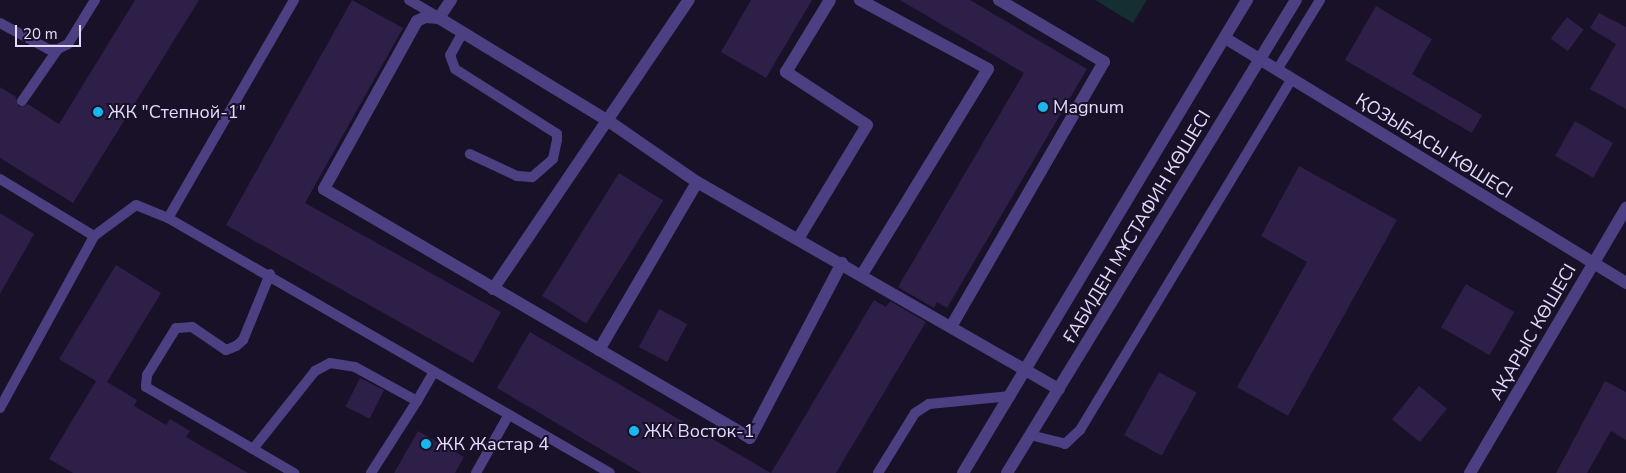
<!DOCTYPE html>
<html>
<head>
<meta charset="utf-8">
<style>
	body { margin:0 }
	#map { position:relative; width:1626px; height:473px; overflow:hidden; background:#181127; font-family:"Nunito Sans",sans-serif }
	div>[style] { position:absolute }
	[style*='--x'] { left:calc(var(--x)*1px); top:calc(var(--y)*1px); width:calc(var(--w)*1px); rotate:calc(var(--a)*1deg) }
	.green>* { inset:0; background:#152e31 }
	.building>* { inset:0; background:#2d1f47; transform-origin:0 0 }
	.service>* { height:10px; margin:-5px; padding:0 5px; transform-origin:5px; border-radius:5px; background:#4c4083 }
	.minor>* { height:12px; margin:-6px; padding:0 6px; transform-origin:6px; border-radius:6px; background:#4c4083 }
	.tertiary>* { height:12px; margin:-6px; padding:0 6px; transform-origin:6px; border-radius:6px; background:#4c4083 }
	.dots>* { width:14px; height:14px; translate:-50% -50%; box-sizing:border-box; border:2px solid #181127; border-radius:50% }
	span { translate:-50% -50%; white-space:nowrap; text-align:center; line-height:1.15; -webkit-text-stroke:4px #181127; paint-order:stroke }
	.poi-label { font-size:18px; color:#e3dafd }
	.left { translate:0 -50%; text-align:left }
	.street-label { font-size:18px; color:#e3dafd }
	.scale { position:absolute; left:15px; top:25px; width:66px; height:22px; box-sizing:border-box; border:2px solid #e3dafd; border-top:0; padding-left:6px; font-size:15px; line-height:18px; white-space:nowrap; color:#e3dafd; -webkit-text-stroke:4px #181127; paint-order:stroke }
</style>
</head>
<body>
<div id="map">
	<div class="green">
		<i style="clip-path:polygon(1095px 0,1147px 0,1133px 23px)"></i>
	</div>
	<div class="building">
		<i style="clip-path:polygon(135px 0,199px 0,73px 203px,0 158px,0 87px,16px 97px,19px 107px,28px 104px,59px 124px)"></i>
		<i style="clip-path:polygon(352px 0,403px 28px,305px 203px,501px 312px,473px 363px,226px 225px)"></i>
		<i style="clip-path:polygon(751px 0,812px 0,766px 78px,721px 52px)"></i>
		<i style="clip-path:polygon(900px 0,970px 0,1087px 69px,947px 308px,937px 302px,934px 308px,898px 287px,1024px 73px)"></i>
		<i style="clip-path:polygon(1376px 6px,1432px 39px,1412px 74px,1482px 115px,1472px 133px,1345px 60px)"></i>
		<i style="clip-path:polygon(1599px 13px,1626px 27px,1626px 109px,1590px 89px,1616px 44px,1590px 28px)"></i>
		<i style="left:1567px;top:17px;width:21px;height:27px;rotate:37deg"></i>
		<i style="left:1575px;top:121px;width:44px;height:40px;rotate:30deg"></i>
		<i style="clip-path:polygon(1299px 166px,1397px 220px,1288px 416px,1237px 387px,1307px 262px,1261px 236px)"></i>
		<i style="left:619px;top:173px;width:52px;height:145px;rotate:32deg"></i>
		<i style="clip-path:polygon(0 213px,34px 234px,0 294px)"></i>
		<i style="clip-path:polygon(116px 265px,161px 293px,107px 382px,137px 400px,134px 406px,166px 425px,170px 419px,190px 431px,186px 437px,248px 473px,73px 473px,49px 459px,96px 381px,59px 359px)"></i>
		<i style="left:1466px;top:284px;width:56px;height:50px;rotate:30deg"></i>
		<i style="clip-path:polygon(874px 300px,886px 307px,890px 301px,926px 322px,836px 473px,771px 473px)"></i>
		<i style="left:659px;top:309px;width:32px;height:43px;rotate:28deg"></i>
		<i style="clip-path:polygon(530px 332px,771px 473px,641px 473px,497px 388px)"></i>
		<i style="left:1159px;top:372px;width:43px;height:72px;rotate:29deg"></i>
		<i style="left:360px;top:378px;width:27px;height:32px;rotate:27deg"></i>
		<i style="clip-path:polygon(1605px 381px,1626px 392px,1626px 440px,1611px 431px,1587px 473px,1556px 473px)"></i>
		<i style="left:1419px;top:386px;width:36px;height:43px;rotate:39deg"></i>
		<i style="clip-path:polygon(418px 431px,464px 457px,455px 473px,394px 473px)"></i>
	</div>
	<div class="service">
		<i style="--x:294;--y:0;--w:252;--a:120"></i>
		<i style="--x:168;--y:218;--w:510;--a:29.98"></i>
		<i style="--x:409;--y:0;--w:34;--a:30"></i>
		<i style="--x:0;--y:23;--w:55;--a:28.4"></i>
		<i style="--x:48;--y:49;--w:10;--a:0"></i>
		<i style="--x:58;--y:49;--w:11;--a:-27"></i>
		<i style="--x:68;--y:44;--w:52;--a:-58.5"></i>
		<i style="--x:463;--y:32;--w:26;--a:119"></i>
		<i style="--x:450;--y:55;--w:15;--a:70"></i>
		<i style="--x:455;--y:69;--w:121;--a:32.5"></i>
		<i style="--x:557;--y:134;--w:6;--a:90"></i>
		<i style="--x:557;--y:140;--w:19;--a:102"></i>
		<i style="--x:553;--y:159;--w:28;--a:139"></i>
		<i style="--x:532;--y:177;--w:15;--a:-176"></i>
		<i style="--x:517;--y:176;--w:52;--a:-154.9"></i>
		<i style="--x:1277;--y:70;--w:82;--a:-58.4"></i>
		<i style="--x:22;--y:101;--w:63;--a:-55.3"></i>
		<i style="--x:0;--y:179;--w:110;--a:31.2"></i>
		<i style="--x:94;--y:236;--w:52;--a:-36.4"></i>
		<i style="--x:136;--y:205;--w:35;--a:22"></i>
		<i style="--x:270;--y:274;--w:71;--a:112.2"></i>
		<i style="--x:243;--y:340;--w:9;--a:139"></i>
		<i style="--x:236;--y:346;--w:11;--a:158"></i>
		<i style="--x:226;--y:350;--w:41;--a:-145.9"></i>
		<i style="--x:192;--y:327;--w:16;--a:176"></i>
		<i style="--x:176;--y:328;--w:55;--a:121.7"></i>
		<i style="--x:147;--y:375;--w:12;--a:95"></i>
		<i style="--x:146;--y:387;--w:124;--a:30.1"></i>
		<i style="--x:253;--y:449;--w:100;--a:-51.5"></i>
		<i style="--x:315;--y:371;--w:17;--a:-28"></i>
		<i style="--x:330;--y:363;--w:25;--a:9"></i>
		<i style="--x:355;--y:367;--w:71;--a:28.7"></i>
		<i style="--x:417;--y:401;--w:32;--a:-60"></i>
		<i style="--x:0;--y:408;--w:196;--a:-61.3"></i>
		<i style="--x:1030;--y:435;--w:36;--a:14"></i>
		<i style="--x:1065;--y:444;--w:21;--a:-43"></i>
		<i style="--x:1080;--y:430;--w:410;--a:-58.9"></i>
		<i style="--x:253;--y:449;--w:48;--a:30.3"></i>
		<i style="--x:371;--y:473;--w:85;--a:-57.4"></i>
		<i style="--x:476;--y:473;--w:65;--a:-60.7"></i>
		<i style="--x:878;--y:473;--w:70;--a:-58.3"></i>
		<i style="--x:915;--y:413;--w:17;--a:-33"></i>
		<i style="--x:929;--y:404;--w:82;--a:-5.6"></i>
	</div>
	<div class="minor">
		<i style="--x:451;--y:0;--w:22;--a:124"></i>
		<i style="--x:439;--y:18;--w:197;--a:31.3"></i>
		<i style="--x:607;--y:120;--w:109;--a:34.6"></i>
		<i style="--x:697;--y:182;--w:417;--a:29.8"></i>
		<i style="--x:860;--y:0;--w:145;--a:28.3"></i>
		<i style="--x:988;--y:69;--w:241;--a:121.5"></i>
		<i style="--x:439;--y:18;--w:14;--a:-176"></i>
		<i style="--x:425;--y:17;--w:9;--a:153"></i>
		<i style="--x:417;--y:21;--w:192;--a:119"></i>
		<i style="--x:324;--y:189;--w:493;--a:30.3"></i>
		<i style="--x:750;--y:438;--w:198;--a:-62.3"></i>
		<i style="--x:1225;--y:38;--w:470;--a:31.4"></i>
		<i style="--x:798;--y:239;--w:133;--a:-58.8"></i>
		<i style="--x:867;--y:125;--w:97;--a:-146.8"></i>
		<i style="--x:786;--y:72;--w:84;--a:-58.6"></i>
		<i style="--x:493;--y:289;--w:349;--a:-55.9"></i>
		<i style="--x:952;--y:325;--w:304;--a:-60"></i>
		<i style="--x:1104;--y:62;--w:122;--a:-149.4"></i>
		<i style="--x:599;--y:350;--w:194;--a:-59.7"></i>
		<i style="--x:1470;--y:473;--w:308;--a:-59.5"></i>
	</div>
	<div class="tertiary">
		<i style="--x:963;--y:473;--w:552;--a:-59.02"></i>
		<i style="--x:1007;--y:473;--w:554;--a:-58.58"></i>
	</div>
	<div class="dots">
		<i style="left:1043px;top:107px;background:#12baf0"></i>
		<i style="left:98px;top:112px;background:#12baf0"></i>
		<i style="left:634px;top:431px;background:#12baf0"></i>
		<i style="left:426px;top:444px;background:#12baf0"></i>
	</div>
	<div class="poi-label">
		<span class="left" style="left:1053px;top:107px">Magnum</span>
		<span class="left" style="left:108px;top:112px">ЖК "Степной-1"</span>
		<span class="left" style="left:644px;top:431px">ЖК Восток-1</span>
		<span class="left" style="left:436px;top:444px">ЖК Жастар 4</span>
	</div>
	<div class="street-label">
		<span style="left:1434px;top:146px;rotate:32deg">ҚОЗЫБАСЫ КӨШЕСІ</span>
		<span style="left:1137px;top:227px;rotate:-59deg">ҒАБИДЕН МҰСТАФИН КӨШЕСІ</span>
		<span style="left:1533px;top:332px;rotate:-60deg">АҚАРЫС КӨШЕСІ</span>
	</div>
	<div class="scale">20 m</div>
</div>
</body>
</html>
